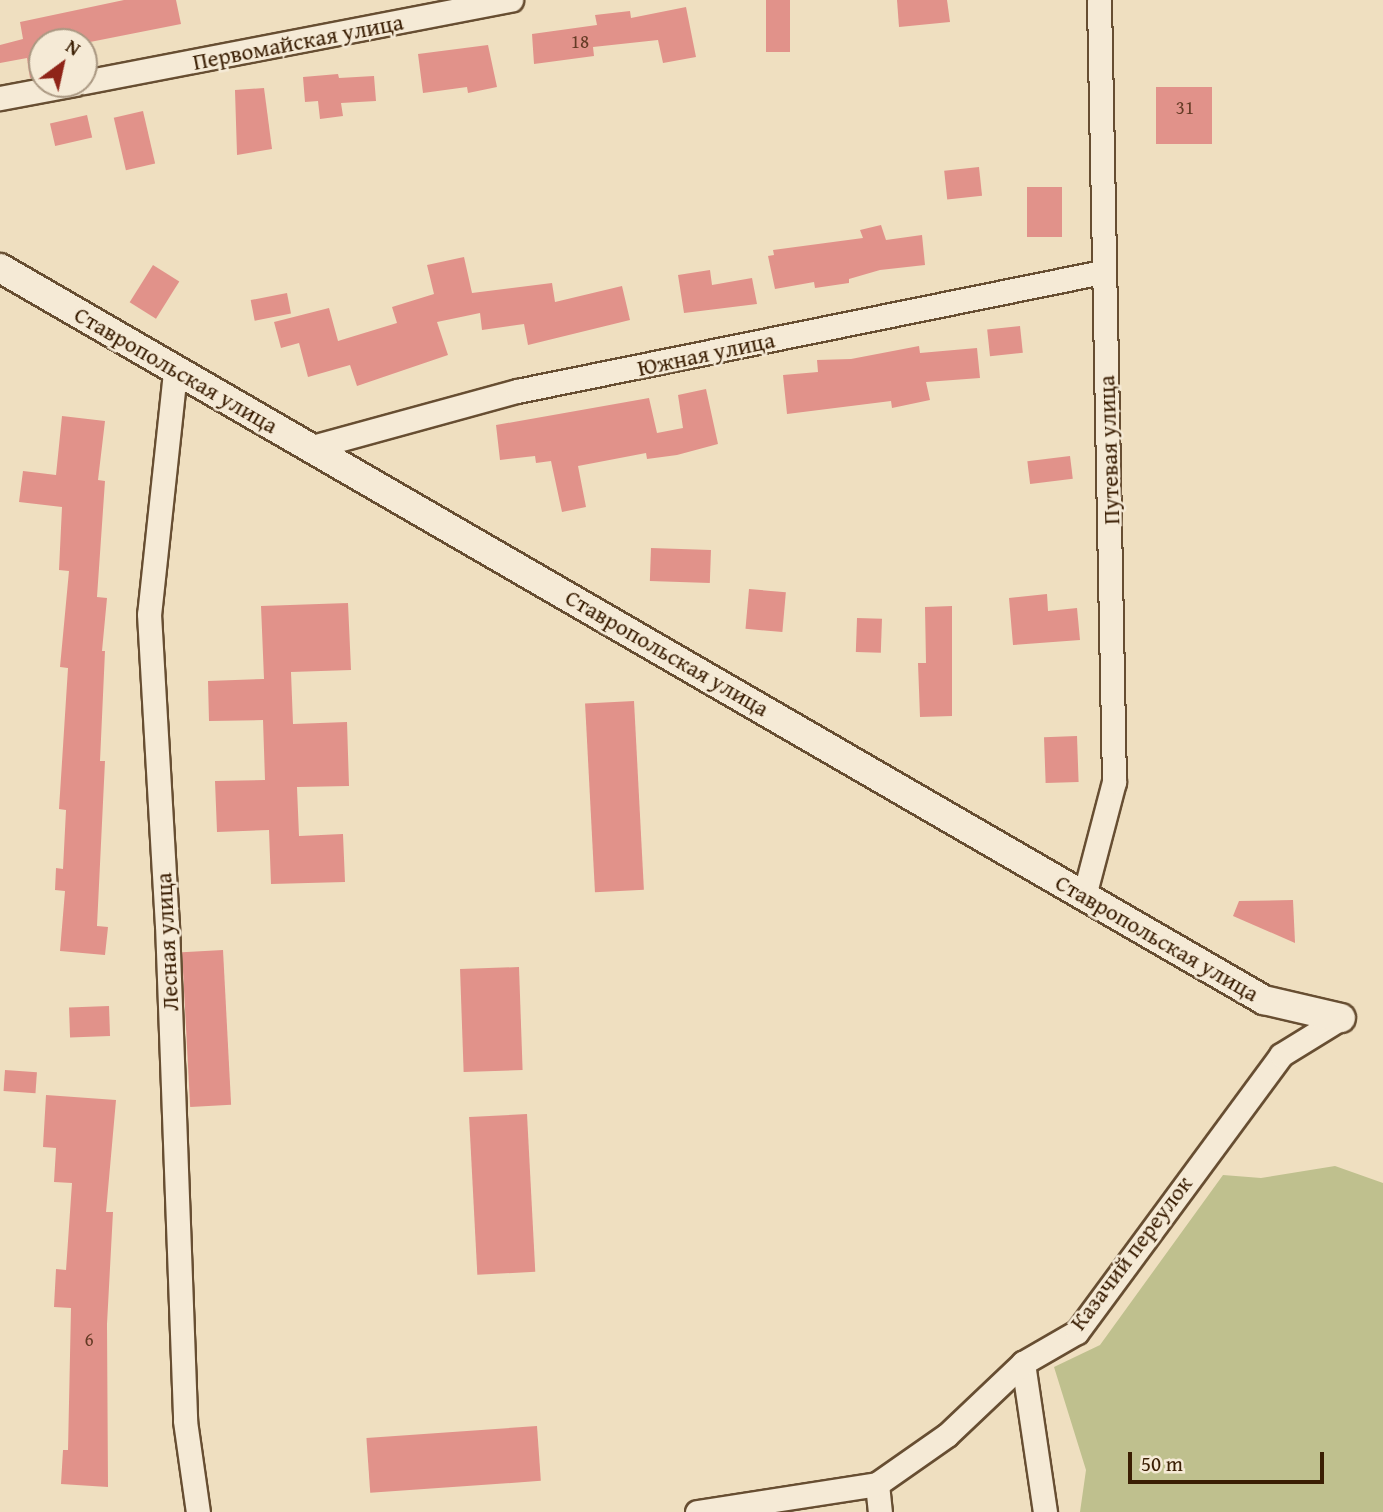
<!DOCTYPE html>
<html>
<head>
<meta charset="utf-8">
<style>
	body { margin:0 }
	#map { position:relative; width:1383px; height:1512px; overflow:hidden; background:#efdfc0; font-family:"Gentium Book Plus",serif }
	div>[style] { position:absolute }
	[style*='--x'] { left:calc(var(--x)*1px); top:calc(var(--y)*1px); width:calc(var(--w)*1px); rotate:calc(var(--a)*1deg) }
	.green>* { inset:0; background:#bfc08e }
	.building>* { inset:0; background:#e1928a; transform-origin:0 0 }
	.roads { filter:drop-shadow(2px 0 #674e32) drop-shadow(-2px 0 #674e32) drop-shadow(0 2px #674e32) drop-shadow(0 -2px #674e32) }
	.minor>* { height:23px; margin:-11.5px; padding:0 11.5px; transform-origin:11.5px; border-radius:11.5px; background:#f5ead6 }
	.tertiary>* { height:28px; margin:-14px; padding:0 14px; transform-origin:14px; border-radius:14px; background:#f5ead6 }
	span { translate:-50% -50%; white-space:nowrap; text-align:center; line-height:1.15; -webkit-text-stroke:5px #f5ead6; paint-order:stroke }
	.number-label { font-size:19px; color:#643b25 }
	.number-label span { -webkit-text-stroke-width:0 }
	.street-label { font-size:23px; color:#3a1e03 }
	.north { position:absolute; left:28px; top:28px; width:70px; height:70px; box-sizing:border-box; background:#f5ead6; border:2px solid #aa9882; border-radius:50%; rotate:33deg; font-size:19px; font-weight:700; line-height:28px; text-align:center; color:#3a1e03 }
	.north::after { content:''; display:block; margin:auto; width:24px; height:32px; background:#8f2418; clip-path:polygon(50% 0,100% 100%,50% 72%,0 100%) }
	.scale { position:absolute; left:1128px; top:1452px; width:196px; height:32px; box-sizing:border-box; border:4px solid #3a1e03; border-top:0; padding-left:9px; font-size:21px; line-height:24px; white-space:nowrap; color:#3a1e03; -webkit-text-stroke:5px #f5ead6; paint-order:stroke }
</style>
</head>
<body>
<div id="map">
	<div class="green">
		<i style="clip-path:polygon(1335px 1166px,1383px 1183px,1383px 1512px,1080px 1512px,1086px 1470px,1054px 1367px,1100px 1345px,1223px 1175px,1261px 1178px)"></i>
	</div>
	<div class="building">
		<i style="clip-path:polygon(124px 0,176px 0,181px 24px,90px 42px,42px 42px,42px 76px,30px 78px,27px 58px,0 63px,0 45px,23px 39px,20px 22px)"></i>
		<i style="left:766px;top:0;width:24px;height:52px"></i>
		<i style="clip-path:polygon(897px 0,947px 0,950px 22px,899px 27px)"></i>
		<i style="clip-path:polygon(686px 7px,696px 57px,663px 63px,658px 40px,593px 47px,594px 56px,534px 64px,532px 34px,597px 25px,595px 15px,630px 11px,631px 18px)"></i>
		<i style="clip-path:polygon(488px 45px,497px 87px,468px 93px,467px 87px,423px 93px,418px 54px)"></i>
		<i style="clip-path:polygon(338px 74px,339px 78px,374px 76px,376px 101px,341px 103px,343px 116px,320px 119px,318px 101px,305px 102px,303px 77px)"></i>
		<i style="left:1156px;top:87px;width:56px;height:57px"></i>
		<i style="clip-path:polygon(264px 88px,272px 149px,237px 155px,235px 90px)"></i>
		<i style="left:143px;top:111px;width:54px;height:30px;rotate:77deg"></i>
		<i style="left:87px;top:115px;width:23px;height:38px;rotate:77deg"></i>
		<i style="left:979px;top:167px;width:29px;height:35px;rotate:84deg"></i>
		<i style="left:1027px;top:187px;width:35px;height:50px"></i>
		<i style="clip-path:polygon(881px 225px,886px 240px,922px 235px,925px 265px,880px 270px,849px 279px,849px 283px,815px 288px,814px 282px,775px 289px,768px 256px,774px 255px,773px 250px,863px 238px,860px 230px)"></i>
		<i style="clip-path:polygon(464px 257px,472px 293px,552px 283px,555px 302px,622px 286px,630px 320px,528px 345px,524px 324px,482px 330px,480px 313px,437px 322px,448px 355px,357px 386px,350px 365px,308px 377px,299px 343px,281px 348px,274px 322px,329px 308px,338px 341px,397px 323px,392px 307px,434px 294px,427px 265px)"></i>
		<i style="left:153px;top:265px;width:31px;height:44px;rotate:32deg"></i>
		<i style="clip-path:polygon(710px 270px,712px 285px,752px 278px,757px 304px,684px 313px,678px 275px)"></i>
		<i style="left:287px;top:293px;width:21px;height:37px;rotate:79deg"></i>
		<i style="left:1020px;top:326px;width:27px;height:33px;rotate:84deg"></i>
		<i style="clip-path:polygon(919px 346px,920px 353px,977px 348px,980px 378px,926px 382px,930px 400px,892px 408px,891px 401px,787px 414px,783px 375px,818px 372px,817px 360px,851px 359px)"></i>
		<i style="clip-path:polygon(706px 389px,718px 444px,677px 455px,647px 459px,646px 453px,578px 466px,586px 507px,562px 512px,551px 461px,536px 463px,535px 456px,500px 460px,496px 425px,649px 398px,657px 433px,683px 428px,678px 395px)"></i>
		<i style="clip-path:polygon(62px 416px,105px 421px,98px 480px,105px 481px,97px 597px,107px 598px,102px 651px,105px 651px,100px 761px,105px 761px,97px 926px,108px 927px,105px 955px,60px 951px,65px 891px,55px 890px,56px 868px,63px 869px,66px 810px,59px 809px,68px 668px,60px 667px,69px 571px,59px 570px,62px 507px,19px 502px,23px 471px,56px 475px)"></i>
		<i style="left:1070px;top:456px;width:23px;height:43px;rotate:83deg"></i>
		<i style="left:651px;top:548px;width:60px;height:33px;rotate:2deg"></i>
		<i style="left:749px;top:589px;width:37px;height:40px;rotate:5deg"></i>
		<i style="clip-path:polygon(1047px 594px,1048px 611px,1077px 608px,1080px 640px,1013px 645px,1009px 598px)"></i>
		<i style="clip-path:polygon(348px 603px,351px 670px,291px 672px,293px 724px,347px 722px,349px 786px,297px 787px,299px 836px,343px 834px,345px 882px,271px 884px,269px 830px,217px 832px,215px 781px,265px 780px,263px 720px,209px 721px,208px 681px,264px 679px,261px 606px)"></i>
		<i style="clip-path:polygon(952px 606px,952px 716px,920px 717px,918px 663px,926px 663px,925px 607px)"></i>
		<i style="left:857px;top:618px;width:25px;height:34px;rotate:2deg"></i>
		<i style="left:634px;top:701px;width:189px;height:49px;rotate:87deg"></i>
		<i style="left:1077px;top:736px;width:46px;height:33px;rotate:88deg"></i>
		<i style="clip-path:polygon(1293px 900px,1295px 943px,1233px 916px,1239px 901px)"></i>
		<i style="left:223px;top:950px;width:155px;height:41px;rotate:87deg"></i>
		<i style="left:519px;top:967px;width:103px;height:59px;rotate:88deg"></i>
		<i style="left:109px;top:1006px;width:30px;height:40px;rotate:88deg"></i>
		<i style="left:5px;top:1070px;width:32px;height:21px;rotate:4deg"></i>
		<i style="clip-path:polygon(46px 1095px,116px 1100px,106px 1212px,113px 1212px,107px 1324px,108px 1487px,61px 1484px,63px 1450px,68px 1450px,71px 1308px,54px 1307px,56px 1269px,66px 1270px,72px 1183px,54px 1182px,56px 1148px,43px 1147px)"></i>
		<i style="left:527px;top:1114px;width:158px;height:58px;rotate:87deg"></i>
		<i style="left:537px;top:1426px;width:55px;height:171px;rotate:86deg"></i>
	</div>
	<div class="roads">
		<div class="minor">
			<i style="--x:84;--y:82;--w:435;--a:-10.9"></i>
			<i style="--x:0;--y:98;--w:76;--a:-10.6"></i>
			<i style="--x:175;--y:372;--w:243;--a:96.1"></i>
			<i style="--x:149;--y:614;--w:311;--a:86.7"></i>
			<i style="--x:167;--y:924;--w:497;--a:87.9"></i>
			<i style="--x:185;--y:1421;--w:92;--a:81.9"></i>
			<i style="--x:312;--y:447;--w:213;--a:-15.3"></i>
			<i style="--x:517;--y:391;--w:597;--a:-11.5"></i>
			<i style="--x:1084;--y:896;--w:118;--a:-75.3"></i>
			<i style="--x:1114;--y:782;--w:782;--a:-91.1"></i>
			<i style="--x:1023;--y:1363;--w:151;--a:81.6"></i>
			<i style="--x:877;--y:1484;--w:28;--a:84"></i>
			<i style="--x:697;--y:1512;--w:182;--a:-8.8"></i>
			<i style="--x:877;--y:1484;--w:85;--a:-35"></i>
			<i style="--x:947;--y:1435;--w:105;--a:-43.5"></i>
			<i style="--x:1023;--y:1363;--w:62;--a:-29.9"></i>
			<i style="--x:1077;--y:1332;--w:344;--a:-53.6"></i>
			<i style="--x:1281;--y:1055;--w:70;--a:-31.7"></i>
		</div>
		<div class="tertiary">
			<i style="--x:0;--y:268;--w:1461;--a:30.08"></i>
			<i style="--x:1264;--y:1000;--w:79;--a:13.2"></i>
		</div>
	</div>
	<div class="number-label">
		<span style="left:580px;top:42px">18</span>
		<span style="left:1185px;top:108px">31</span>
		<span style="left:89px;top:1340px">6</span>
	</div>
	<div class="street-label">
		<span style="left:298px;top:42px;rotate:-11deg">Первомайская улица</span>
		<span style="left:706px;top:354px;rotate:-12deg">Южная улица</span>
		<span style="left:176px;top:370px;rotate:30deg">Ставропольская улица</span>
		<span style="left:1109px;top:450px;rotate:-92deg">Путевая улица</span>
		<span style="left:667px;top:653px;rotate:30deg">Ставропольская улица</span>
		<span style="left:1157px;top:938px;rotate:30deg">Ставропольская улица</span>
		<span style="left:167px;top:942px;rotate:-93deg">Лесная улица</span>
		<span style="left:1131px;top:1253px;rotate:-53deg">Казачий переулок</span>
	</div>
	<div class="north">N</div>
	<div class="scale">50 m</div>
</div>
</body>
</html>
